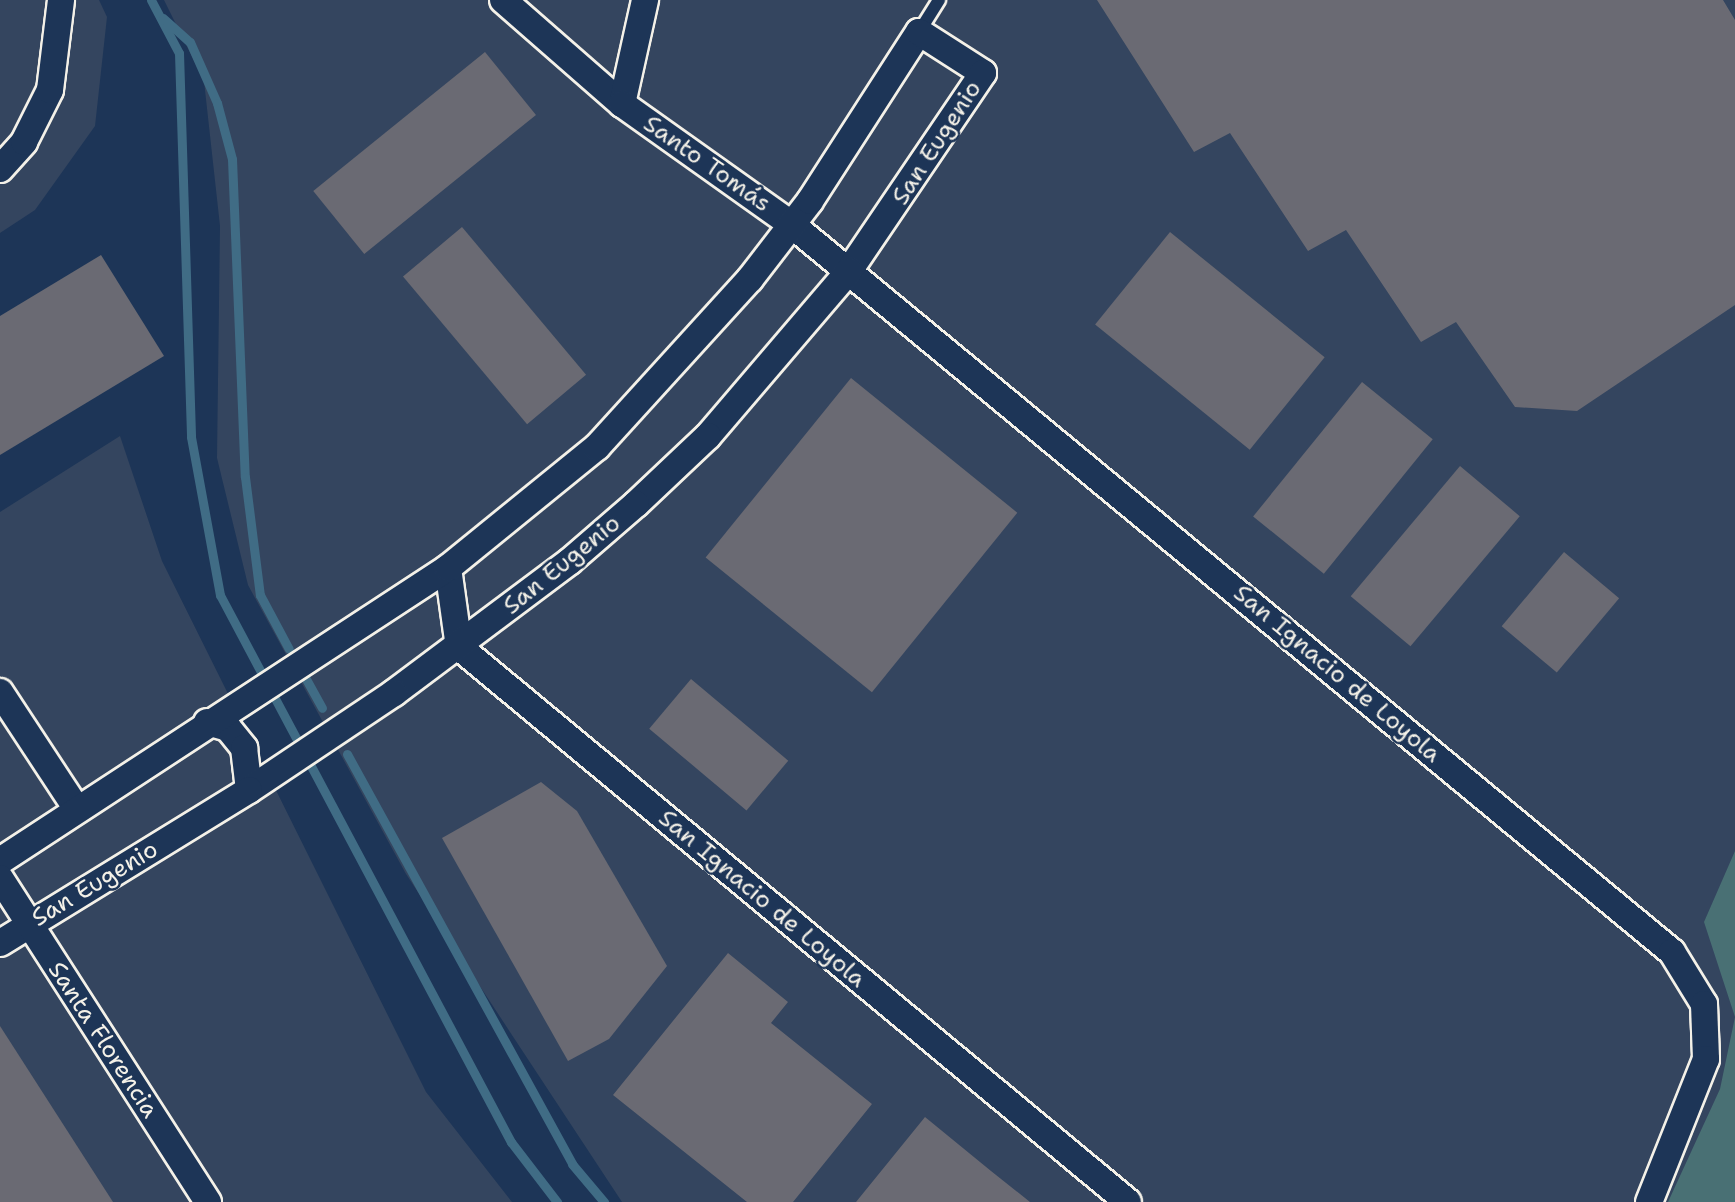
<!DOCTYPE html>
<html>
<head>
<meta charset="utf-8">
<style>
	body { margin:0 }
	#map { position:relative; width:1735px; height:1202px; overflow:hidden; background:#1d3557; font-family:"Shantell Sans",sans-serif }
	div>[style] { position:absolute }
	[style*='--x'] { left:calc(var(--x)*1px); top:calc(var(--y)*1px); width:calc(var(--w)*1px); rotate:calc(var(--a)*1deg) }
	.built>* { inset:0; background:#34455f }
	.green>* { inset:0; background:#497074 }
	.stream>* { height:9px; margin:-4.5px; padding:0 4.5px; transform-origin:4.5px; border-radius:4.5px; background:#406c85 }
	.building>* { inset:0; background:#6a6a73; transform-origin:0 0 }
	.roads { filter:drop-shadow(2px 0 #f4f1e8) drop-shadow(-2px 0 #f4f1e8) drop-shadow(0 2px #f4f1e8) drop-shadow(0 -2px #f4f1e8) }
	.lane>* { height:12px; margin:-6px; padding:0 6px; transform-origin:6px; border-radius:6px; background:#1d3557 }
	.street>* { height:26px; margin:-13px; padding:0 13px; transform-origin:13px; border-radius:13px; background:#1d3557 }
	span { translate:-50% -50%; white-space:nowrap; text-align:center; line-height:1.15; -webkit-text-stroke:5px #1d3557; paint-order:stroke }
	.street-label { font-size:24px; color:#f4f1e8 }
</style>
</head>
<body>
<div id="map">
	<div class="built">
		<i style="clip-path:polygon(0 0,99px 0,107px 17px,95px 126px,35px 210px,0 233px)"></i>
		<i style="clip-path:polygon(164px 0,1735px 0,1735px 1202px,622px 1202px,406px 874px,248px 585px,217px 458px,220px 226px,204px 81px)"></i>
		<i style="clip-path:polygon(120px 436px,162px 561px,426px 1092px,512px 1202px,0 1202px,0 512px)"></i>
	</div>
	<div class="green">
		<i style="clip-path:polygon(1735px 851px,1735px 1202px,1668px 1202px,1720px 1089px,1735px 1017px,1704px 922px)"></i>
	</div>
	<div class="stream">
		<i style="--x:151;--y:0;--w:60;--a:62.2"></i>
		<i style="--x:179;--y:53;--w:384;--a:88.2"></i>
		<i style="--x:191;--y:437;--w:161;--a:79.6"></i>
		<i style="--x:220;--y:595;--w:620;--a:61.99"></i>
		<i style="--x:511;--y:1142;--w:76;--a:52.5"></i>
		<i style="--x:163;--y:18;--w:36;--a:42"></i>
		<i style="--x:190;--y:42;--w:67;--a:66.1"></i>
		<i style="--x:217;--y:103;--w:58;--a:75"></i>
		<i style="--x:232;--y:159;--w:318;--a:87.7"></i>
		<i style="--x:245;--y:477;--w:119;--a:82.8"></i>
		<i style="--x:260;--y:595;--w:61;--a:61.8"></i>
		<i style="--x:306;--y:679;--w:33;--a:61"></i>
		<i style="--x:347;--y:754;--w:468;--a:61.2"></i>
		<i style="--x:572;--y:1164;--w:50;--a:49.9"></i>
	</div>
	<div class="building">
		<i style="clip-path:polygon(1097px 0,1723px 0,1735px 20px,1735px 305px,1577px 411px,1515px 407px,1456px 322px,1421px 342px,1346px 230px,1308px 251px,1230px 133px,1194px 152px)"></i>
		<i style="left:485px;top:52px;width:81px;height:221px;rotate:51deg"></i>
		<i style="left:462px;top:227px;width:193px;height:77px;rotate:50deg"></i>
		<i style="left:1170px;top:232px;width:199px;height:119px;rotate:39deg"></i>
		<i style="clip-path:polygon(101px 255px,164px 356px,0 455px,0 316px)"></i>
		<i style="left:851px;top:378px;width:214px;height:231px;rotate:39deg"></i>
		<i style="left:1362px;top:382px;width:91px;height:173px;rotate:39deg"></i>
		<i style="left:1460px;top:466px;width:78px;height:170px;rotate:40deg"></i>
		<i style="left:1564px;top:552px;width:72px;height:97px;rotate:40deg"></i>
		<i style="left:691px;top:679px;width:127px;height:65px;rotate:40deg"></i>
		<i style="clip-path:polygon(541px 782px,577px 811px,667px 966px,609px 1039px,568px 1061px,442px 838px)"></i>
		<i style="clip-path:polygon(728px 953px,788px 1002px,771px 1023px,872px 1104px,793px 1202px,747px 1202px,613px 1095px)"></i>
		<i style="clip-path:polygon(0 1026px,113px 1202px,0 1202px)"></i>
		<i style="clip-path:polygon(925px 1117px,991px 1171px,1030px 1202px,856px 1202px)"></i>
	</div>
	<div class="roads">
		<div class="lane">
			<i style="--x:919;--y:32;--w:38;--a:-58"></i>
		</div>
		<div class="street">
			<i style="--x:503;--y:0;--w:158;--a:41.2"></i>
			<i style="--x:622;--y:104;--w:107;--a:-77.5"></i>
			<i style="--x:622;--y:104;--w:207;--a:35.4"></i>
			<i style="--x:791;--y:224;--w:1143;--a:39.57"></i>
			<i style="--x:1672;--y:952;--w:61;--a:58.4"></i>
			<i style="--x:1704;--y:1004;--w:55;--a:87.9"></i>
			<i style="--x:1706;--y:1059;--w:154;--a:111.7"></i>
			<i style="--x:0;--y:169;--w:36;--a:-48"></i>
			<i style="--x:24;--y:142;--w:58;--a:-63.4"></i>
			<i style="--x:50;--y:90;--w:91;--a:-83"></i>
			<i style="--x:448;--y:568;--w:80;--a:82.1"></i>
			<i style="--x:459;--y:647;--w:869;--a:39.68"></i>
			<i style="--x:0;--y:692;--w:140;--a:56.7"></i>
			<i style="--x:207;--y:722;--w:22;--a:16"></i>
			<i style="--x:228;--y:728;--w:26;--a:51"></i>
			<i style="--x:244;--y:748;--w:42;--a:83.2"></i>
			<i style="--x:0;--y:861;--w:535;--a:-33.19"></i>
			<i style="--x:448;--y:568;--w:192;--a:-39.1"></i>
			<i style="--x:597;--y:447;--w:227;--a:-47.7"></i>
			<i style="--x:750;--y:279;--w:98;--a:-52.4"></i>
			<i style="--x:810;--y:201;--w:201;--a:-57.2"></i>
			<i style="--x:919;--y:32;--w:76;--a:32.6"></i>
			<i style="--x:983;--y:73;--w:239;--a:124.1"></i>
			<i style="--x:849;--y:271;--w:217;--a:130.5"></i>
			<i style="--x:708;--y:436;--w:99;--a:136.6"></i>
			<i style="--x:636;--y:504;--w:89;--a:139.1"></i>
			<i style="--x:569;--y:562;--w:219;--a:143.2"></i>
			<i style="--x:394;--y:693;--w:174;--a:146.2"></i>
			<i style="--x:249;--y:790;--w:292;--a:148.4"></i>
			<i style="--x:0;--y:878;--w:385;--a:57.3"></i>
		</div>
	</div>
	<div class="street-label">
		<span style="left:937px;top:143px;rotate:-57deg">San Eugenio</span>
		<span style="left:707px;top:164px;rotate:35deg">Santo Tomás</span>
		<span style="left:562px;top:565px;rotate:-39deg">San Eugenio</span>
		<span style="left:1337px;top:674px;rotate:40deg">San Ignacio de Loyola</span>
		<span style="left:95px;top:884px;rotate:-31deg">San Eugenio</span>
		<span style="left:762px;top:899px;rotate:40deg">San Ignacio de Loyola</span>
		<span style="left:103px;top:1040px;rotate:57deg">Santa Florencia</span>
	</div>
</div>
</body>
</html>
